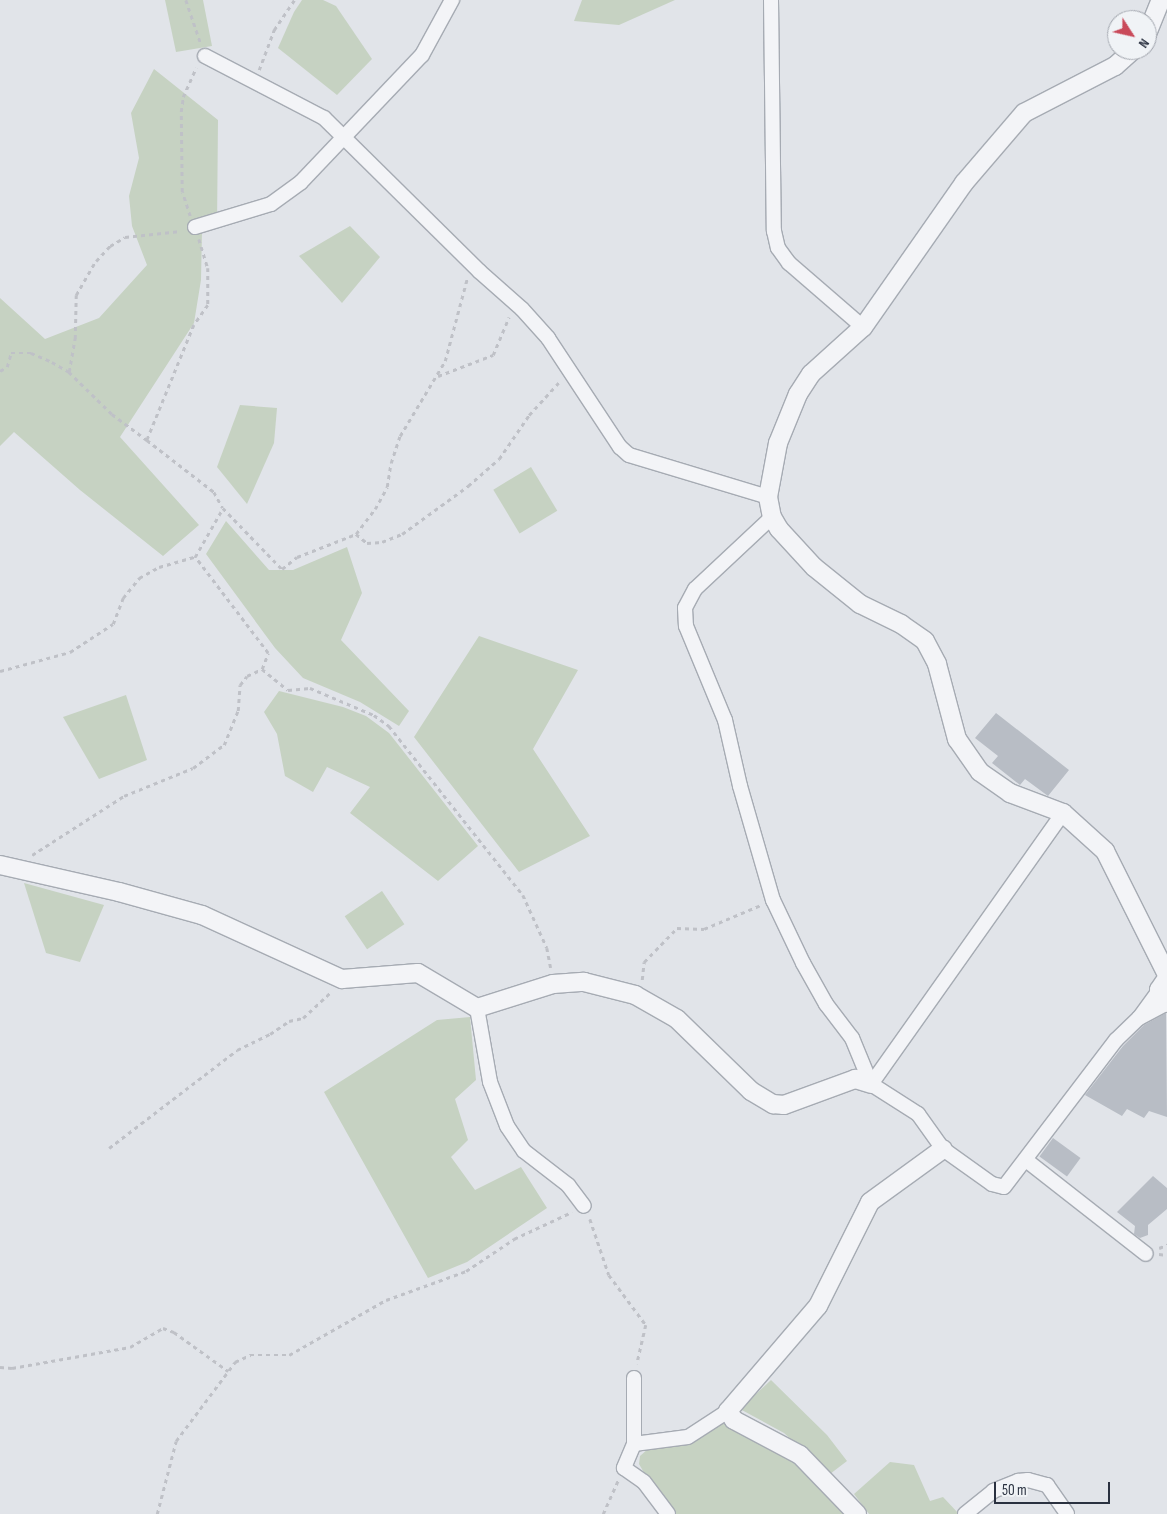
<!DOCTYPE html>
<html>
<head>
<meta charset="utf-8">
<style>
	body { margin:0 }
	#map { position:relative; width:1167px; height:1514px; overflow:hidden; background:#e1e4e9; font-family:"Sofia Sans Condensed",sans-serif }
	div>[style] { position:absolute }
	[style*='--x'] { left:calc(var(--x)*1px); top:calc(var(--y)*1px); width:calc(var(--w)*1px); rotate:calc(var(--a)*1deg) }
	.green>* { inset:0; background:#c6d2c2; transform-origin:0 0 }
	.building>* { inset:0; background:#b8bdc5; transform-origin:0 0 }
	.path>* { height:2.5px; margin-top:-1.25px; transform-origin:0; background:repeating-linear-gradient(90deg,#bfc1c7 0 4px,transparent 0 8px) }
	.roads { filter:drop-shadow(1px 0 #a6abb3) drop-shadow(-1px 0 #a6abb3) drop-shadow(0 1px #a6abb3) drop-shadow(0 -1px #a6abb3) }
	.minor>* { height:14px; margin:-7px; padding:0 7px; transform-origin:7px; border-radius:7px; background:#f3f4f7 }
	.tertiary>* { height:18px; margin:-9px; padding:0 9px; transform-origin:9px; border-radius:9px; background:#f3f4f7 }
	span { translate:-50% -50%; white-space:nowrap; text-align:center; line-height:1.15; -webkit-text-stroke:4.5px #f0f3f6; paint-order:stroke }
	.north { position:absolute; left:1107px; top:10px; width:50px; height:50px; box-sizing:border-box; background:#f0f3f6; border:1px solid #a1a5ad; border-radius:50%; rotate:125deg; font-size:14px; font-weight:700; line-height:20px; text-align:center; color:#2a3140 }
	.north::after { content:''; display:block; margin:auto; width:18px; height:22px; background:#c94a5a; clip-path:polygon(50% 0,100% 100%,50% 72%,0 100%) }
	.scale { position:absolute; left:994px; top:1482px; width:116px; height:22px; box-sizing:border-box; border:2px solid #2a3140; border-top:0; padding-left:6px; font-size:15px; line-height:18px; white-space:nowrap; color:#2a3140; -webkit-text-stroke:4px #f0f3f6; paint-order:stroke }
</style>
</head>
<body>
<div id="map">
	<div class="green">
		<i style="clip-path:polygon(165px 0,203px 0,212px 46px,176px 52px)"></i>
		<i style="clip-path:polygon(302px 0,323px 0,336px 6px,372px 59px,337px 95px,278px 48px,294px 12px)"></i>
		<i style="clip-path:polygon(582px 0,675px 0,619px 25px,574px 21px)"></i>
		<i style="clip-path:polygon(154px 69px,218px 120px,217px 227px,202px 231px,201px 280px,194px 323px,120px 437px,199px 525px,163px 556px,80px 490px,14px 432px,0 446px,0 298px,45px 339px,99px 318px,147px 265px,132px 226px,129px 196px,139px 158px,131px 113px)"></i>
		<i style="clip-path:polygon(350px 226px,380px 257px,342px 303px,299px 256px)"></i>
		<i style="clip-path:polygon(240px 405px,277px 408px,274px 443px,247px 504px,217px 467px)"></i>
		<i style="left:531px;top:467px;width:51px;height:44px;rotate:59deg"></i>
		<i style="clip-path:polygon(226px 521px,269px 570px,293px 570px,347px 547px,362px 593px,341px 640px,409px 711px,399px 726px,360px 702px,303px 678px,275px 648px,206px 554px)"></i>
		<i style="clip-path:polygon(479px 636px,578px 670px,533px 749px,590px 836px,519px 872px,414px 737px)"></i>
		<i style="clip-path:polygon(279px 691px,343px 707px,366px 716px,389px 733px,478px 846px,438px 881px,350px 813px,370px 787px,327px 767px,313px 792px,285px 776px,277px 734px,264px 712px)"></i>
		<i style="clip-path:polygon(126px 695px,147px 760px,99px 779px,63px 717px)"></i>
		<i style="clip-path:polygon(24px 883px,104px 905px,80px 962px,46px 953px)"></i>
		<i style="left:382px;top:891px;width:40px;height:45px;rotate:56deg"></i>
		<i style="clip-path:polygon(470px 1017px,476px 1080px,455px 1099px,468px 1140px,451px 1157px,475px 1190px,521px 1167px,547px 1208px,467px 1262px,428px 1278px,324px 1092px,437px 1020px)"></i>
		<i style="clip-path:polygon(771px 1380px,827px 1435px,847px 1461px,830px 1474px,784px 1433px,740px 1409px)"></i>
		<i style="clip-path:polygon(724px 1423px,793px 1459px,850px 1514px,675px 1514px,646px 1476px,639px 1464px,640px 1456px,648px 1449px,707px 1431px)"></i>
		<i style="clip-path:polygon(890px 1462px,914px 1465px,930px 1501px,943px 1497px,959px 1514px,869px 1514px,854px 1494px)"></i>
	</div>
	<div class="building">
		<i style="clip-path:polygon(996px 713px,1069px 770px,1048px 796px,1025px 779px,1020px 785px,992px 763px,998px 756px,975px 738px)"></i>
		<i style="clip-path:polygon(1166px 1013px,1167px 1117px,1149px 1111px,1144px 1118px,1127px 1109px,1122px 1116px,1085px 1095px,1123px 1046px,1144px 1025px)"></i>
		<i style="left:1053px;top:1138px;width:34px;height:23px;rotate:36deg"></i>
		<i style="clip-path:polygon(1153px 1176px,1167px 1188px,1167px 1209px,1148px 1225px,1148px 1235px,1140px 1238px,1134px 1234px,1135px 1226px,1117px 1212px)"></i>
	</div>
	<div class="path">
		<i style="--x:186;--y:0;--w:46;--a:71.2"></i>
		<i style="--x:259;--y:70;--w:43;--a:-69.4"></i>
		<i style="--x:274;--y:30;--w:36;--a:-56"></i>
		<i style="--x:190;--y:216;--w:25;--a:-108"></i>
		<i style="--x:182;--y:192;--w:80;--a:-90.7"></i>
		<i style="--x:181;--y:112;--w:15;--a:-82"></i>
		<i style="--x:183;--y:97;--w:32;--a:-66"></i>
		<i style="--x:199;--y:239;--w:30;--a:73"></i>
		<i style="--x:208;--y:268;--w:37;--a:90"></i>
		<i style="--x:208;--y:305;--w:24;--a:125"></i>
		<i style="--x:194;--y:325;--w:124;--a:112.2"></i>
		<i style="--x:147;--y:440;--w:85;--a:37.8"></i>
		<i style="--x:214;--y:492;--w:18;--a:61"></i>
		<i style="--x:223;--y:508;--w:85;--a:46"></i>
		<i style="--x:282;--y:569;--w:19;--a:-39"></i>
		<i style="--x:297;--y:557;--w:63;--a:-21.3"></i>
		<i style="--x:356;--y:534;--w:31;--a:-53"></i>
		<i style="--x:375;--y:509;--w:25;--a:-61"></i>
		<i style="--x:387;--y:487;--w:24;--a:-81"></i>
		<i style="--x:391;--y:463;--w:28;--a:-72"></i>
		<i style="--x:400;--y:436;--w:87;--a:-59"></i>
		<i style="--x:445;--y:361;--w:85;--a:-75"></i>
		<i style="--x:0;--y:371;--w:8;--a:-30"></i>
		<i style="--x:7;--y:367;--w:15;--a:-74"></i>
		<i style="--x:11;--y:353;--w:20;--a:0"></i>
		<i style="--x:31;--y:353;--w:23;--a:23"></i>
		<i style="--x:52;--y:362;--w:20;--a:30"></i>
		<i style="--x:69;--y:372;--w:60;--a:44.3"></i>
		<i style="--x:112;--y:414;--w:44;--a:36.6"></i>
		<i style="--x:69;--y:372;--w:34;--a:-80"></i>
		<i style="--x:75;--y:339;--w:44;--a:-88.7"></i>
		<i style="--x:76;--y:295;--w:39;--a:-60"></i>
		<i style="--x:96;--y:261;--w:21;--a:-47"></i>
		<i style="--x:110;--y:246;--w:17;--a:-31"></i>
		<i style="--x:125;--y:237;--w:56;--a:-6.1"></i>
		<i style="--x:438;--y:376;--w:59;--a:-20.9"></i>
		<i style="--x:493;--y:355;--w:41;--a:-67.2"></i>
		<i style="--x:356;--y:534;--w:14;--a:39"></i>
		<i style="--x:367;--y:543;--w:15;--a:-4"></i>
		<i style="--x:382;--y:542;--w:22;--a:-22"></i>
		<i style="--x:402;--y:534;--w:82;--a:-36"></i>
		<i style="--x:468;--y:486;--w:41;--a:-41.1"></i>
		<i style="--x:499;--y:459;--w:53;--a:-55.7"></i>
		<i style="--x:529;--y:415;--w:46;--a:-47.6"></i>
		<i style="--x:262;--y:669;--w:33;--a:39"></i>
		<i style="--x:288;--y:690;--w:22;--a:-5"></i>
		<i style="--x:310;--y:688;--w:69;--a:22.9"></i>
		<i style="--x:374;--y:715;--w:19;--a:36"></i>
		<i style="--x:389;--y:726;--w:216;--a:51.6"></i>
		<i style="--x:523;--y:895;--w:58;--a:65.6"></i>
		<i style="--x:547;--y:948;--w:20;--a:79"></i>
		<i style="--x:0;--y:671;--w:73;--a:-15.2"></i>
		<i style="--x:70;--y:652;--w:51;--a:-33.1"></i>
		<i style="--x:113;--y:624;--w:28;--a:-69"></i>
		<i style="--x:123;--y:598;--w:26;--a:-51"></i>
		<i style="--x:139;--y:578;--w:23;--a:-29"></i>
		<i style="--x:159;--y:567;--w:37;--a:-16"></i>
		<i style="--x:195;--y:557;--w:56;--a:-60.3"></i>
		<i style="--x:32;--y:855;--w:109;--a:-32.7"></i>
		<i style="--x:124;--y:796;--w:74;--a:-22.1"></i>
		<i style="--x:193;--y:768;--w:39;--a:-37"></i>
		<i style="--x:224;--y:745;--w:37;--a:-68"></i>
		<i style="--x:238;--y:711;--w:26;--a:-86"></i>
		<i style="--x:240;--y:685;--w:11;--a:-52"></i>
		<i style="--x:247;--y:676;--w:17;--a:-25"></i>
		<i style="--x:262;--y:669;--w:17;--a:-69"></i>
		<i style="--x:268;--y:653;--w:121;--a:-127.2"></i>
		<i style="--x:642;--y:980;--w:18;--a:-84"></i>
		<i style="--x:644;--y:962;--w:47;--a:-45.9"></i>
		<i style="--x:677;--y:928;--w:27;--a:2"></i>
		<i style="--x:704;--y:929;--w:62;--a:-22.8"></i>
		<i style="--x:109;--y:1148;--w:161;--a:-37.4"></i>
		<i style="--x:237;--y:1050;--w:37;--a:-26"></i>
		<i style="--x:270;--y:1034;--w:23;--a:-34"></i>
		<i style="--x:289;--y:1021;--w:14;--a:-12"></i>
		<i style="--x:303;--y:1018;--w:38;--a:-43"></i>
		<i style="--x:590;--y:1219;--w:59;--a:71.3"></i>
		<i style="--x:609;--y:1275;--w:62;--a:53.5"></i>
		<i style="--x:646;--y:1325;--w:40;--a:103"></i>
		<i style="--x:1159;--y:1248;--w:9;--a:-21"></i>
		<i style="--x:1159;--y:1254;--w:8;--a:7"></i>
		<i style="--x:0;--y:1367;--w:12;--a:5"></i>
		<i style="--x:12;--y:1368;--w:120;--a:-10.1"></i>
		<i style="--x:130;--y:1347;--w:38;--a:-30"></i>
		<i style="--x:163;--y:1328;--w:12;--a:20"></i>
		<i style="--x:174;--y:1332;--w:67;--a:35.8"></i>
		<i style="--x:157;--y:1514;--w:75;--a:-75.4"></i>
		<i style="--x:176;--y:1441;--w:99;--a:-53.2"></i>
		<i style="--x:235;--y:1362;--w:17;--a:-25"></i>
		<i style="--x:250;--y:1355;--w:39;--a:0"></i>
		<i style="--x:289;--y:1355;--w:112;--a:-29.6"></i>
		<i style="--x:386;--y:1300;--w:85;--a:-19.9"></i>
		<i style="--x:466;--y:1271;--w:58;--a:-33.7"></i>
		<i style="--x:514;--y:1239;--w:64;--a:-25"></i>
		<i style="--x:603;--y:1514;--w:37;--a:-66"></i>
	</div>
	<div class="roads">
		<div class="minor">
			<i style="--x:771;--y:0;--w:231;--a:89.3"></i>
			<i style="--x:774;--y:231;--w:17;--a:77"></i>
			<i style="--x:778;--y:248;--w:19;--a:54"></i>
			<i style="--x:789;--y:263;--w:98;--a:40.9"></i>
			<i style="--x:205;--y:56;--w:134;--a:27.5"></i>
			<i style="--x:324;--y:118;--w:218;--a:44.6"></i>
			<i style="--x:479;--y:271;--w:57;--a:41.5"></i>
			<i style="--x:522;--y:309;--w:39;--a:48"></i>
			<i style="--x:548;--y:338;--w:131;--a:56.6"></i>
			<i style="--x:620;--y:447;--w:12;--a:42"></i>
			<i style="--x:629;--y:455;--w:145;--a:16.8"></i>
			<i style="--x:195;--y:227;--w:79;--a:-16.8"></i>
			<i style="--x:271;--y:204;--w:37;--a:-36"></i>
			<i style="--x:301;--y:182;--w:175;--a:-46.4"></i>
			<i style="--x:422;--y:55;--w:63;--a:-61.4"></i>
			<i style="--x:772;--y:517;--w:105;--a:136.9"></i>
			<i style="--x:695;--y:589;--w:21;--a:118"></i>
			<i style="--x:685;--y:608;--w:18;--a:87"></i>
			<i style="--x:686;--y:626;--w:102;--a:67.5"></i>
			<i style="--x:725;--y:720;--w:68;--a:77.2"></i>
			<i style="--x:740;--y:786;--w:119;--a:73.9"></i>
			<i style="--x:773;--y:900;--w:70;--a:64.5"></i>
			<i style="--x:803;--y:963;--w:47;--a:60.7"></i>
			<i style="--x:826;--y:1004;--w:43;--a:52.6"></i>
			<i style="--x:852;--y:1038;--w:50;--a:67.6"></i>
			<i style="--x:1063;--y:813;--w:332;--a:125.3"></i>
			<i style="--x:871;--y:1084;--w:56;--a:32.6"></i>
			<i style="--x:918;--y:1114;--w:43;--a:54.5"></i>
			<i style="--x:943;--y:1149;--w:60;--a:35.5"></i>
			<i style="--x:992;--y:1184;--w:12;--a:14"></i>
			<i style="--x:1004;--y:1187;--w:185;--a:-52.7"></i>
			<i style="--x:1116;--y:1040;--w:32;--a:-44"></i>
			<i style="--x:1139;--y:1018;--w:32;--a:-28"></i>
			<i style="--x:477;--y:1008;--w:75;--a:80"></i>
			<i style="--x:490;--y:1082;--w:47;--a:68.9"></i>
			<i style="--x:507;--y:1126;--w:30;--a:56"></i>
			<i style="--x:524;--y:1151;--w:56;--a:37.7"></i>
			<i style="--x:568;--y:1185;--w:26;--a:53"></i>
			<i style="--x:1139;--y:1018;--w:34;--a:-54"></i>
			<i style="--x:1026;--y:1160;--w:152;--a:38.1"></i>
			<i style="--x:634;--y:1378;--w:66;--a:90"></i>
			<i style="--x:634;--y:1444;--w:54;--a:-7.4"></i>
			<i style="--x:688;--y:1437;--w:48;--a:-33"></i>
			<i style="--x:634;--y:1444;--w:26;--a:113"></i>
			<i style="--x:624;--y:1468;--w:24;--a:35"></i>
			<i style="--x:644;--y:1482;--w:40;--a:53"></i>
			<i style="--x:965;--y:1514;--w:36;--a:-39"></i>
			<i style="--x:993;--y:1491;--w:27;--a:-22"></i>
			<i style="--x:1018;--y:1481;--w:10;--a:-6"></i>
			<i style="--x:1028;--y:1480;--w:20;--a:15"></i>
			<i style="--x:1047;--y:1485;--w:35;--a:55"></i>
		</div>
		<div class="tertiary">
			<i style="--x:1147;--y:34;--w:37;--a:-68"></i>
			<i style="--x:1133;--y:50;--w:24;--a:138"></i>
			<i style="--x:1115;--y:66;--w:102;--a:152.7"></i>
			<i style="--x:1024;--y:113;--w:92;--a:130.6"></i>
			<i style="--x:964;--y:183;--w:176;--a:125"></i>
			<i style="--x:863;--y:327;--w:70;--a:137.9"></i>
			<i style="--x:811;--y:374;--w:24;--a:123"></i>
			<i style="--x:798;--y:394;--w:53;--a:112.2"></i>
			<i style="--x:778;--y:443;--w:55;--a:100.5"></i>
			<i style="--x:768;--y:497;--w:20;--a:79"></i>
			<i style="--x:772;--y:517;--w:14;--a:60"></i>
			<i style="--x:779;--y:529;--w:52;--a:47.4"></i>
			<i style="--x:814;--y:567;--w:59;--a:38.8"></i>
			<i style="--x:860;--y:604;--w:46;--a:26"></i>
			<i style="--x:901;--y:624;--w:29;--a:35"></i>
			<i style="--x:925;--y:641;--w:26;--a:62"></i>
			<i style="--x:937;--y:664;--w:78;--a:75.1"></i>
			<i style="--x:957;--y:739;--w:40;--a:55.1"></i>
			<i style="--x:980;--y:772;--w:37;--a:35"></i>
			<i style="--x:1010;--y:793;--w:57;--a:20.7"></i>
			<i style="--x:1063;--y:813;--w:57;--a:42.1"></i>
			<i style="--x:1105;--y:851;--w:139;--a:63.4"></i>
			<i style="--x:0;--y:865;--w:122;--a:12.8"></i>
			<i style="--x:119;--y:892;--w:86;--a:15.5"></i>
			<i style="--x:202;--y:915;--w:154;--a:24.6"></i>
			<i style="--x:342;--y:979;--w:76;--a:-4.5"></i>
			<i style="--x:418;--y:973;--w:69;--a:30.7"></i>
			<i style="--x:477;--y:1008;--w:80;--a:-17.5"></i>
			<i style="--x:553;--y:984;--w:31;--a:-4"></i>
			<i style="--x:584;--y:982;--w:53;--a:14.3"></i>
			<i style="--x:635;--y:995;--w:48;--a:29.7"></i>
			<i style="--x:677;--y:1019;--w:103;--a:44.2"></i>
			<i style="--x:751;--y:1091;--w:26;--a:31"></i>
			<i style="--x:773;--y:1104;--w:11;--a:5"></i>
			<i style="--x:784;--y:1105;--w:76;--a:-20.1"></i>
			<i style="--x:855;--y:1079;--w:17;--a:17"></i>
			<i style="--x:1167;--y:978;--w:14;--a:124"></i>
			<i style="--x:1159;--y:990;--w:15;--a:58"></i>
			<i style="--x:857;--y:1514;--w:82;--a:-134"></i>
			<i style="--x:800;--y:1455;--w:75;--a:-152.1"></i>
			<i style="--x:734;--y:1420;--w:11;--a:-124"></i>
			<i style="--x:728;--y:1411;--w:138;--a:-49.4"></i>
			<i style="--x:818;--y:1306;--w:116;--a:-63.4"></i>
			<i style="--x:870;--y:1202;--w:90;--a:-36"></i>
		</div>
	</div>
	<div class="north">N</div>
	<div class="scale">50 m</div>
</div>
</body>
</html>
